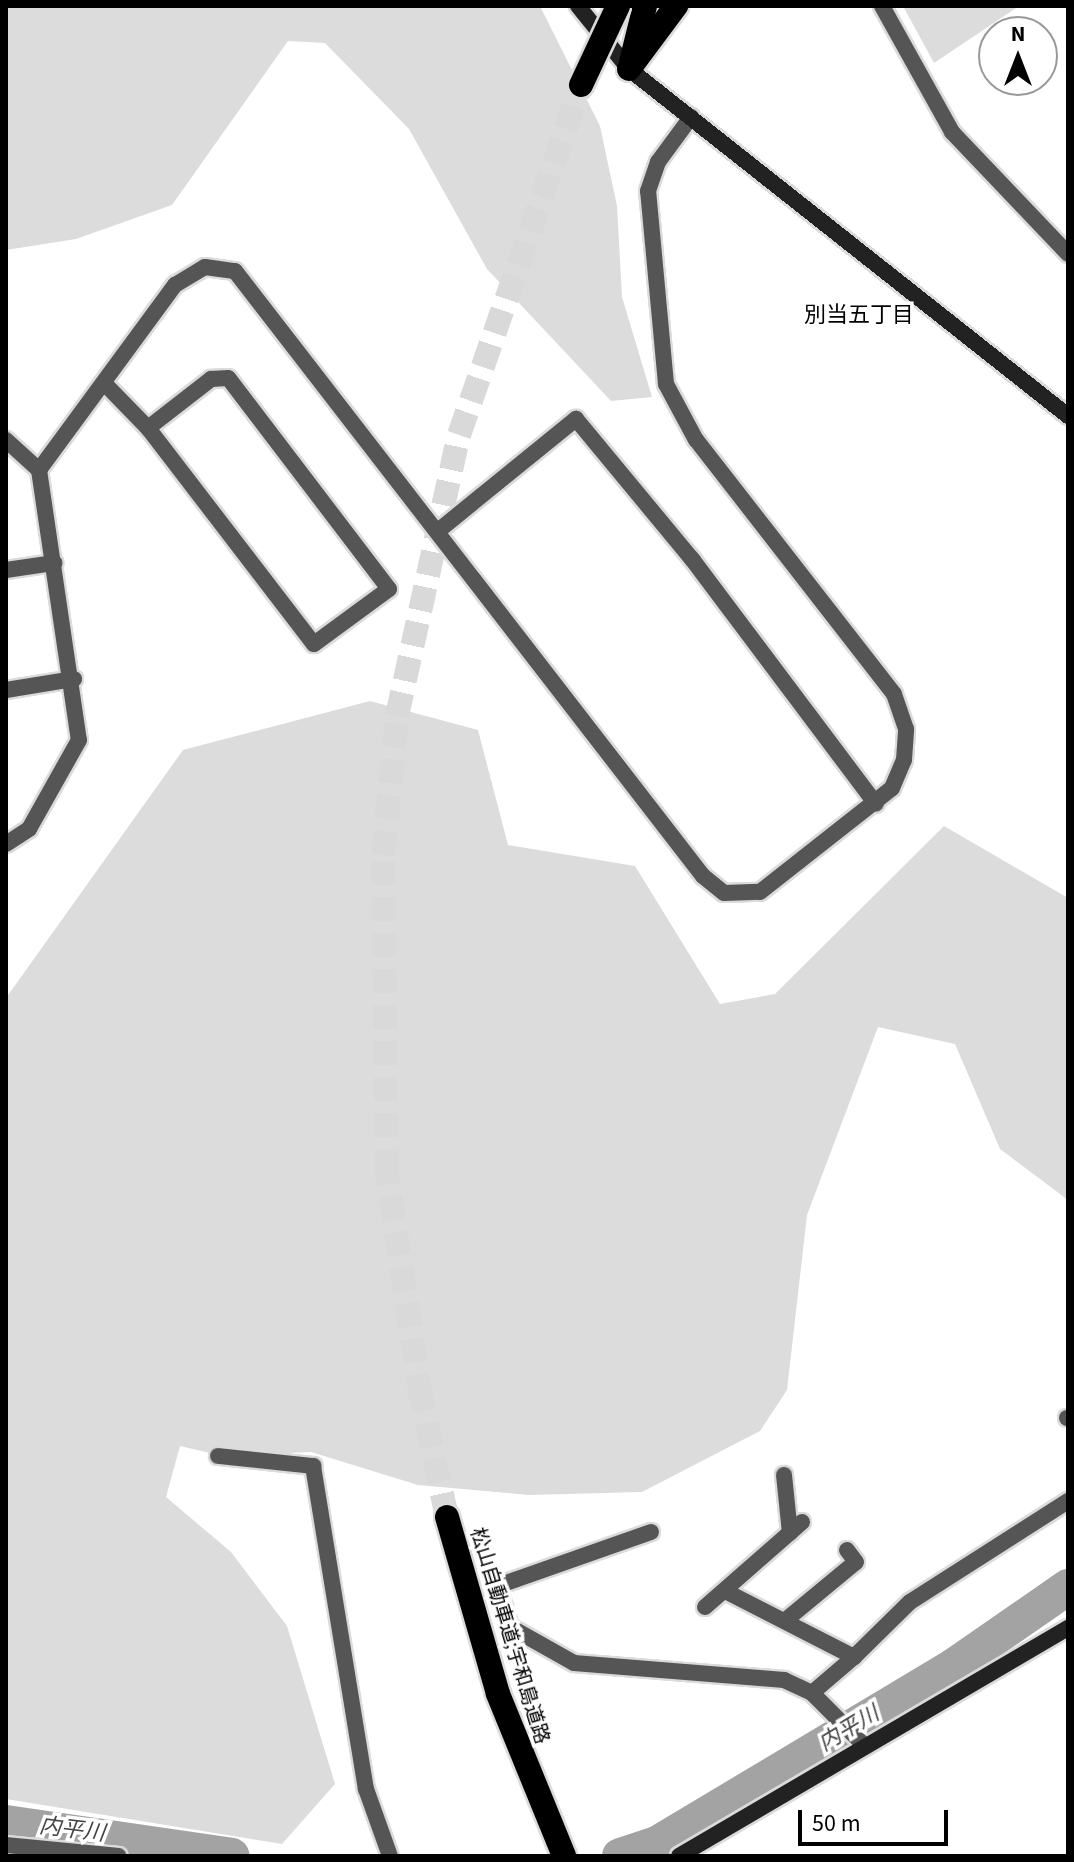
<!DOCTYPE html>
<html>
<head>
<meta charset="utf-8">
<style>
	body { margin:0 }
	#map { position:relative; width:1074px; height:1862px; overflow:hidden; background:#fff; font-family:"Source Sans 3","Noto Sans JP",sans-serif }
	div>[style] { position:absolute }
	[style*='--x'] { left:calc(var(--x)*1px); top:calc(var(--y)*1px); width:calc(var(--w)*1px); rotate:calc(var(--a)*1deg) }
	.green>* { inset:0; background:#dcdcdc }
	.river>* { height:36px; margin:-18px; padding:0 18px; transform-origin:18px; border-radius:18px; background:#a3a3a3 }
	.highway-tunnel>* { height:24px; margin-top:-12px; transform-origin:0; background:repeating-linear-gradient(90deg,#d9d9d9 0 24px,transparent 0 36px) }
	.roads { filter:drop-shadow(2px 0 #dbdbdb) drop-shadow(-2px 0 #dbdbdb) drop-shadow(0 2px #dbdbdb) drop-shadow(0 -2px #dbdbdb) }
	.street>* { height:16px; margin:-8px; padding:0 8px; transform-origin:8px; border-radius:8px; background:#555 }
	.secondary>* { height:16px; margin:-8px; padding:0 8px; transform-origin:8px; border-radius:8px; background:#222 }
	.highway>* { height:24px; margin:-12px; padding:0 12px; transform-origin:12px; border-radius:12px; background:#000 }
	.bridges { filter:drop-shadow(2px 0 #dbdbdb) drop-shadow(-2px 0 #dbdbdb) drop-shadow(0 2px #dbdbdb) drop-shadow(0 -2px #dbdbdb) }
	.highway-bridge>* { height:24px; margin:-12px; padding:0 12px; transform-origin:12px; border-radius:12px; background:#000 }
	span { translate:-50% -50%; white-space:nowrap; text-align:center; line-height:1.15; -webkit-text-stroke:7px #fff; paint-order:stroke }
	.street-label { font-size:20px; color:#000 }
	.neighbourhood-label { font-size:22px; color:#000 }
	.water-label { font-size:22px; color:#444; font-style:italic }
	.frame { position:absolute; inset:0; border:8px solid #000; pointer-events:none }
	.north { position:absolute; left:978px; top:16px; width:80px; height:80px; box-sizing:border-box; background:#fff; border:2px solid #999; border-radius:50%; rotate:0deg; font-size:22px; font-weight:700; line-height:32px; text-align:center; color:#000 }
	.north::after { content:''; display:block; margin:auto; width:28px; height:36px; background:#000; clip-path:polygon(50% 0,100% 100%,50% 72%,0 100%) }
	.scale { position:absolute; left:798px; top:1810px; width:150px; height:36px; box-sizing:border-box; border:4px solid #000; border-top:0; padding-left:10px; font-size:24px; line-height:28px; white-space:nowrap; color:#000; -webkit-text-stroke:6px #fff; paint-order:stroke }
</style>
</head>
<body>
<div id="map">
	<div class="green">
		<i style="clip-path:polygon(6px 6px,540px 6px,600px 126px,617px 206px,622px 297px,652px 397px,611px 401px,487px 269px,409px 129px,325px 43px,288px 41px,172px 205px,76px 239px,6px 250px)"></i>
		<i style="clip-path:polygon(903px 6px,1019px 6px,934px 63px)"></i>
		<i style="clip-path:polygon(370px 701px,478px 730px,508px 845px,635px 866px,720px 1004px,775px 994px,944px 826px,1068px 898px,1068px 1200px,1000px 1149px,955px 1044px,878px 1027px,807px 1215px,787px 1390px,760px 1431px,642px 1492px,529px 1495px,418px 1485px,311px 1452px,223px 1456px,180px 1446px,166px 1497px,231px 1552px,287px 1626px,335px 1784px,282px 1844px,6px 1799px,6px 998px,183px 750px)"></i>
	</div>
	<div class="river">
		<i style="--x:6;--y:1823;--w:228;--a:8.3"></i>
		<i style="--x:620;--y:1856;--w:39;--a:-18"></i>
		<i style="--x:657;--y:1844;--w:346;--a:-30.9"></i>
		<i style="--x:954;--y:1666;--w:139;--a:-34.7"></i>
	</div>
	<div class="highway-tunnel">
		<i style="--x:447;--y:1517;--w:122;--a:-102.3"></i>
		<i style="--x:421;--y:1398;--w:228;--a:-98.6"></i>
		<i style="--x:387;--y:1173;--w:318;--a:-90.7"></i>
		<i style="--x:383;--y:855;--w:140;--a:-84.2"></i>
		<i style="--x:397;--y:716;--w:288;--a:-77.6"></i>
		<i style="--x:459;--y:435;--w:371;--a:-70.8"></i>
	</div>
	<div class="roads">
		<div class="street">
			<i style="--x:882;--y:6;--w:144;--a:60.9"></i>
			<i style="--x:952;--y:132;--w:168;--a:46.4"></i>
			<i style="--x:105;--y:384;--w:62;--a:45.7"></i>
			<i style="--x:148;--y:428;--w:272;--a:52.5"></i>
			<i style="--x:314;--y:644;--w:93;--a:-36.3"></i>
			<i style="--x:389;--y:589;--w:265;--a:-127.3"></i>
			<i style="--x:228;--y:378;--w:17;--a:177"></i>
			<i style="--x:211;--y:379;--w:80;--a:142.1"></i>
			<i style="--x:6;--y:440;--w:45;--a:42.3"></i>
			<i style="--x:39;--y:470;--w:273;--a:81.6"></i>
			<i style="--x:79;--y:740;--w:102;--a:119.3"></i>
			<i style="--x:29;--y:829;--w:27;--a:147"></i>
			<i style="--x:39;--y:470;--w:230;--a:-53.7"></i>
			<i style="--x:175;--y:285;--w:35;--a:-31"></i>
			<i style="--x:205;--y:267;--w:30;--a:8"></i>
			<i style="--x:235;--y:271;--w:765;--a:52.28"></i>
			<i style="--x:703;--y:876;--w:27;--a:39"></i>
			<i style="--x:724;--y:893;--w:36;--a:-2"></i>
			<i style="--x:760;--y:892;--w:168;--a:-38.2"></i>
			<i style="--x:892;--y:788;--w:30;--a:-67"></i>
			<i style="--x:904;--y:760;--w:31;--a:-86"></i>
			<i style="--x:906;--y:729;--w:37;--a:-109"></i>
			<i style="--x:894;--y:694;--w:322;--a:-127.9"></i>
			<i style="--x:696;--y:440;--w:64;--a:-118.2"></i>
			<i style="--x:666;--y:384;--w:194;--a:-95.3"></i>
			<i style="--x:648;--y:191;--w:31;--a:-71"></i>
			<i style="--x:658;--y:162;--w:56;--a:-53.7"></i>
			<i style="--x:438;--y:531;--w:178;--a:-39.1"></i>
			<i style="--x:576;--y:419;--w:182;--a:50.4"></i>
			<i style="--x:692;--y:559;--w:306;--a:53.1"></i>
			<i style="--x:6;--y:570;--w:49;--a:-8.3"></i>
			<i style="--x:6;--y:690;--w:69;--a:-9.2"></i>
			<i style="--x:1067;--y:1418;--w:1;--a:0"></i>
			<i style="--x:218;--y:1456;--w:96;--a:6"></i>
			<i style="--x:313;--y:1466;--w:327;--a:80.7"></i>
			<i style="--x:366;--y:1789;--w:71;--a:70.3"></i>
			<i style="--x:784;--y:1475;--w:58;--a:84.1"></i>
			<i style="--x:651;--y:1532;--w:162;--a:160.6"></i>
			<i style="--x:498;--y:1586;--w:43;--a:73.7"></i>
			<i style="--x:510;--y:1627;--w:73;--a:29.4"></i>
			<i style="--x:574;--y:1663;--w:211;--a:4.6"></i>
			<i style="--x:784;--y:1680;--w:31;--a:25"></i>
			<i style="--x:727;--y:1592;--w:143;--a:27.1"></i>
			<i style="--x:854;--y:1657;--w:78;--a:-44.5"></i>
			<i style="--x:910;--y:1602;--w:188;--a:-32.6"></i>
			<i style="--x:705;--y:1607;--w:129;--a:-41.2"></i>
			<i style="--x:787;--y:1619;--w:89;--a:-39.6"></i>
			<i style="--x:856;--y:1562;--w:15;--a:-127"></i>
			<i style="--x:854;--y:1657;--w:55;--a:139.4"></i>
			<i style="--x:812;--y:1693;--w:75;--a:45"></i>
			<i style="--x:6;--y:1845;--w:113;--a:5.6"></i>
		</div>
		<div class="secondary">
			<i style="--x:578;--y:6;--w:81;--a:51"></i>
			<i style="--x:629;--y:69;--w:560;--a:38.32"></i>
			<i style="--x:679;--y:1856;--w:451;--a:-30.4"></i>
		</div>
		<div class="highway">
			<i style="--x:631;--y:62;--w:58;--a:-76"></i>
			<i style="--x:629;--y:69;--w:79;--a:-53.3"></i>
			<i style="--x:447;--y:1517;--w:184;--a:73.9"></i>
			<i style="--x:498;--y:1694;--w:175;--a:67.8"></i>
		</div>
	</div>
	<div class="bridges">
		<div class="highway-bridge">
			<i style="--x:581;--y:85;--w:87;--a:-64.9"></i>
		</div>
	</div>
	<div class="street-label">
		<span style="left:509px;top:1636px;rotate:73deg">松山自動車道;宇和島道路</span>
	</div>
	<div class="neighbourhood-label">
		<span style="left:859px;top:316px">別当五丁目</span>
	</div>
	<div class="water-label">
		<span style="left:849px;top:1729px;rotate:-31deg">内平川</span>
		<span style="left:72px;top:1830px;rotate:7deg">内平川</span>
	</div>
	<div class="frame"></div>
	<div class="north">N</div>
	<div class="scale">50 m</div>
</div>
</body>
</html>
